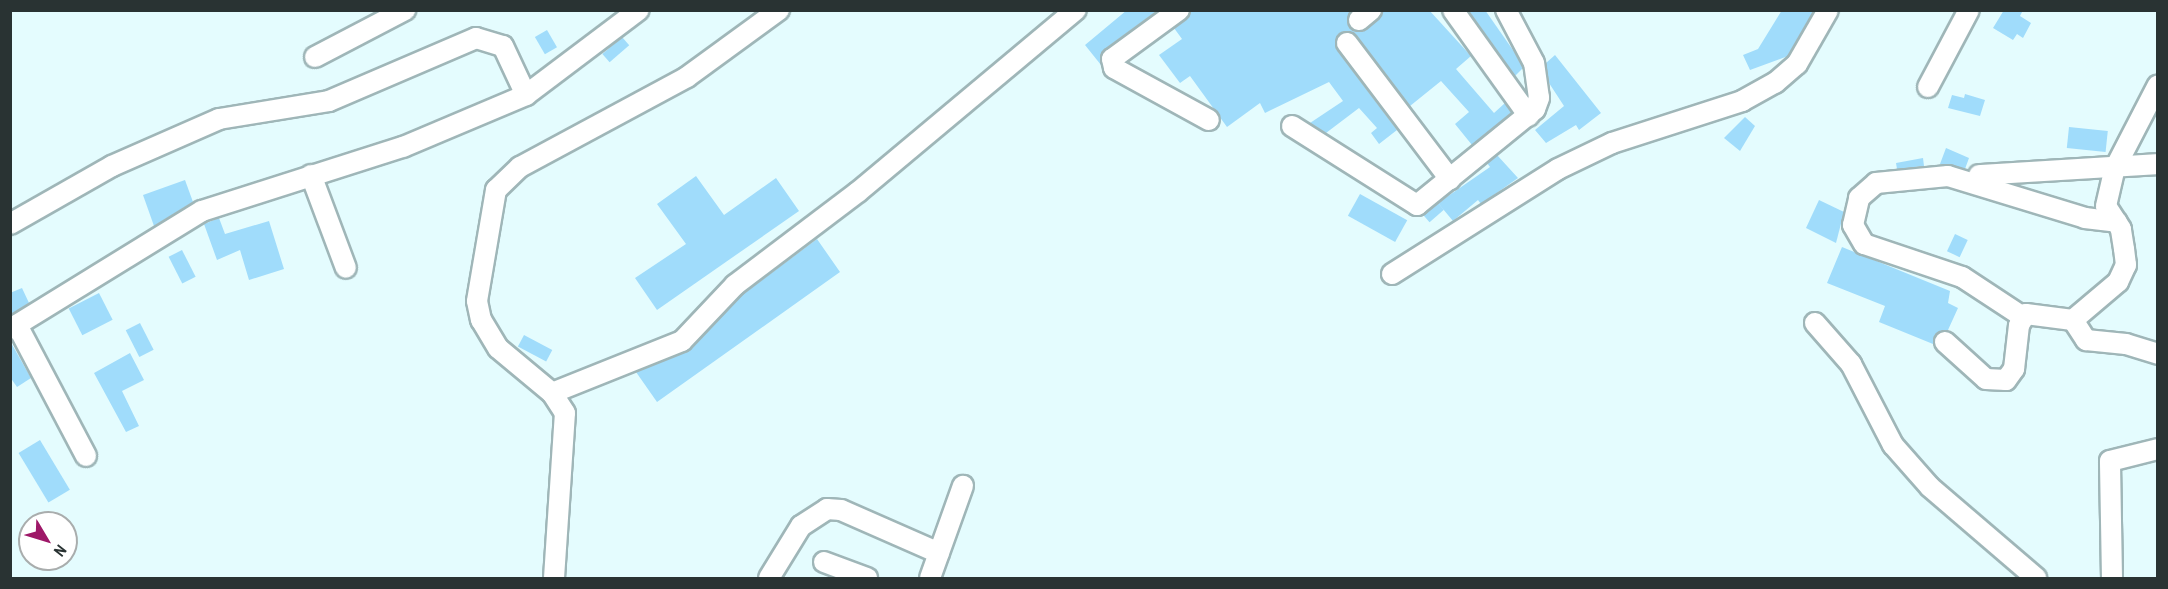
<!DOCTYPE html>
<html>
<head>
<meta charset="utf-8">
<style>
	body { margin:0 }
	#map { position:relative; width:2168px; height:589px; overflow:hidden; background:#e4fcfe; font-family:"Archivo Narrow",sans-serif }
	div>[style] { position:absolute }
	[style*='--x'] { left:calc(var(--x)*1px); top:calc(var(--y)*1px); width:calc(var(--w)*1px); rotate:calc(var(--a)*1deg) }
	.building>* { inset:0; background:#a0dcfb; transform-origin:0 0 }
	.roads { filter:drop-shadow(2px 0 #9fb6b8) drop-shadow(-2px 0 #9fb6b8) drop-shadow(0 2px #9fb6b8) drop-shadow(0 -2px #9fb6b8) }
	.street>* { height:20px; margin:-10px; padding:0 10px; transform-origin:10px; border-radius:10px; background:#fff }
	span { translate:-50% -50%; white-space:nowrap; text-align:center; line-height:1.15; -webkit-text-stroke:6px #fff; paint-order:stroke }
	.frame { position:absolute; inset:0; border:12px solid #293333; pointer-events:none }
	.north { position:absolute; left:18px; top:511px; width:60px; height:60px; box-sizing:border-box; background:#fff; border:2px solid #a9adad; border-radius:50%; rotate:128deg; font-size:16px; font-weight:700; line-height:24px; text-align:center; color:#293333 }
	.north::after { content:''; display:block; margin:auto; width:21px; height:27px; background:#9e1868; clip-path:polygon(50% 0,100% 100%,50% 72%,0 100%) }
</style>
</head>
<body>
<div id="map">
	<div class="building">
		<i style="clip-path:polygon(1127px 10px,1158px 10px,1105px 49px,1101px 65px,1085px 45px)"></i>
		<i style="clip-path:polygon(1191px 10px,1352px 10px,1347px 23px,1360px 32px,1383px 10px,1429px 10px,1471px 56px,1456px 69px,1494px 113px,1505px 103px,1512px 112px,1472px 145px,1455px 124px,1469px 112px,1441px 81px,1410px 106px,1357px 36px,1346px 31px,1336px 38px,1337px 50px,1397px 130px,1379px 144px,1371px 133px,1377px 128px,1359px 108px,1326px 133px,1310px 123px,1343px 101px,1329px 82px,1265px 113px,1260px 103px,1227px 127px,1190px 76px,1180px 83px,1159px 55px,1182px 39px,1174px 28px)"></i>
		<i style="clip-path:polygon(1468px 10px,1485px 10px,1515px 53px,1523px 68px,1515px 76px)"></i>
		<i style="clip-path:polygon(1782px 10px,1814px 10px,1788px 56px,1750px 70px,1743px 55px,1758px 49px)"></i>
		<i style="clip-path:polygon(2004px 10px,2023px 10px,2020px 16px,2031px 23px,2023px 38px,2017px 34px,2013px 40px,1993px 28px)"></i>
		<i style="left:547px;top:30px;width:20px;height:14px;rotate:60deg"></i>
		<i style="left:622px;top:37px;width:11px;height:26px;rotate:49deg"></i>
		<i style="clip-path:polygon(1555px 55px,1601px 113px,1579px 130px,1576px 125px,1546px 143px,1535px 130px,1564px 106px,1549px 83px,1546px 63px)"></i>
		<i style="clip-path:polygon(1965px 94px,1985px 100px,1980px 116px,1948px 108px,1952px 95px,1964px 98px)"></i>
		<i style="clip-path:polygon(1745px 117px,1755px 126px,1740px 151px,1724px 138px)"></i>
		<i style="left:2069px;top:127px;width:39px;height:21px;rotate:6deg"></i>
		<i style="clip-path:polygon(1946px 148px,1969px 158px,1965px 169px,1940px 164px)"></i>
		<i style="clip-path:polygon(1497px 155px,1518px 178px,1481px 204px,1478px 200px,1453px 221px,1438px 203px,1490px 167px,1487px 163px)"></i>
		<i style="clip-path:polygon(1923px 158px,1924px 166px,1897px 169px,1896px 163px)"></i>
		<i style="clip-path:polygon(696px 176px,724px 215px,776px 178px,799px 211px,657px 310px,635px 278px,686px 244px,657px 204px)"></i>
		<i style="clip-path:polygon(185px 180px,193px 202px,154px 226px,143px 195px)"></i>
		<i style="left:1360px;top:194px;width:54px;height:25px;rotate:29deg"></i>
		<i style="clip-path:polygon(1819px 200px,1844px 212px,1836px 243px,1806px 228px)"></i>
		<i style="left:1438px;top:203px;width:9px;height:19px;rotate:49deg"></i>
		<i style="clip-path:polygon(219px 218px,225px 234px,269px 221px,284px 269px,249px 280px,240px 250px,217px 260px,204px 224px)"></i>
		<i style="left:1955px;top:234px;width:14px;height:19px;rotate:25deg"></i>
		<i style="clip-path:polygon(817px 239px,840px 272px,657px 402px,636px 372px,690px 350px,743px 294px)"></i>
		<i style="clip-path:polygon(1842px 247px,1950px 291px,1948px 303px,1958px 308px,1948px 330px,1937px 334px,1933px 344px,1879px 322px,1885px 306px,1827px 283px)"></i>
		<i style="left:182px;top:250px;width:30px;height:15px;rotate:63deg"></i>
		<i style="clip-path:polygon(22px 288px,29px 303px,10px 315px,10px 293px)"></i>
		<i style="left:99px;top:293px;width:30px;height:34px;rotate:63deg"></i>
		<i style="left:140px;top:323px;width:30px;height:16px;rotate:63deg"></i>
		<i style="left:524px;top:335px;width:32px;height:13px;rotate:28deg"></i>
		<i style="clip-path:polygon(10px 341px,31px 378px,17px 387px,10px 377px)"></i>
		<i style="clip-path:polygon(130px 353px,144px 380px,122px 391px,139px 426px,126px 432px,94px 373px)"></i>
		<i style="left:40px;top:440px;width:58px;height:25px;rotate:59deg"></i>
	</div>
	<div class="roads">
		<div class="street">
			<i style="--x:1179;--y:10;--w:83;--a:143.8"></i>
			<i style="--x:1112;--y:59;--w:9;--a:77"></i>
			<i style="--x:1114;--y:68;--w:108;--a:28.7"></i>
			<i style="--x:1453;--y:10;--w:130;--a:54.4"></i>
			<i style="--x:1359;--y:20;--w:16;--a:-40"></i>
			<i style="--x:1347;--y:43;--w:171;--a:52.9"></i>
			<i style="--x:315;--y:57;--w:102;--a:-27.6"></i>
			<i style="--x:1928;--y:87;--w:87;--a:-62"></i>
			<i style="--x:1292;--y:126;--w:148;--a:32.3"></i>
			<i style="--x:1417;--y:205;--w:152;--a:-39.1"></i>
			<i style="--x:1535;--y:109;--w:12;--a:-70"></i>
			<i style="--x:1539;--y:98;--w:35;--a:-98"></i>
			<i style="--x:1534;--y:63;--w:60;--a:-117.8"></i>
			<i style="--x:311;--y:175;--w:99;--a:69.4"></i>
			<i style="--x:1979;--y:175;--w:179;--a:-3.5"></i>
			<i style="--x:10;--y:224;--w:117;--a:-29.6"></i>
			<i style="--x:112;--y:166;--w:117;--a:-23.7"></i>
			<i style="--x:219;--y:119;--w:111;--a:-9.3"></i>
			<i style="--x:329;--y:101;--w:160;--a:-23.2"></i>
			<i style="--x:476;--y:38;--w:28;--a:17"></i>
			<i style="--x:503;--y:46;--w:54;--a:64.9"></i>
			<i style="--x:1392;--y:274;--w:196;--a:-32.3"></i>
			<i style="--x:1558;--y:169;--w:60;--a:-25.7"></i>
			<i style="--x:1612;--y:143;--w:137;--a:-17.9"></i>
			<i style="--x:1742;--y:101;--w:38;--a:-29"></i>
			<i style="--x:1775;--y:83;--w:29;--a:-41"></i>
			<i style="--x:1797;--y:64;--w:62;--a:-60.1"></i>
			<i style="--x:2023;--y:317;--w:73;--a:-146.7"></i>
			<i style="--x:1962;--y:277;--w:103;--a:-161.4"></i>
			<i style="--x:1864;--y:244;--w:22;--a:-120"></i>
			<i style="--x:1853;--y:225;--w:28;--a:-77"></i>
			<i style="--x:1859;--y:198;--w:23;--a:-41"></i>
			<i style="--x:1876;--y:183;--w:72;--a:-5.6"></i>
			<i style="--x:1948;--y:176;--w:143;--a:17"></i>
			<i style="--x:2085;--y:218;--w:32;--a:7"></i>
			<i style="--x:2073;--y:320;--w:24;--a:57"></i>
			<i style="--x:2086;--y:340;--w:40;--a:5.7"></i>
			<i style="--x:2126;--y:344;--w:34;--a:17"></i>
			<i style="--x:1815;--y:323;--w:55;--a:48.7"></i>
			<i style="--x:1851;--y:364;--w:91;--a:62.6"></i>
			<i style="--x:1893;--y:445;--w:56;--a:48.6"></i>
			<i style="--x:1930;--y:487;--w:140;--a:40.6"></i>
			<i style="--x:17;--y:325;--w:148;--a:62.2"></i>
			<i style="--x:10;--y:329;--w:225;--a:-31.6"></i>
			<i style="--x:202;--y:211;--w:211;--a:-17.7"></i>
			<i style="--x:403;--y:147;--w:134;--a:-22.9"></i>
			<i style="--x:526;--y:95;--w:141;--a:-37"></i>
			<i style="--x:1945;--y:342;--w:55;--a:42.1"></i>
			<i style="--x:1986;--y:379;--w:20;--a:3"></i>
			<i style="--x:2006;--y:380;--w:14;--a:-54"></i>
			<i style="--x:2014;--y:369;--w:44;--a:-83.5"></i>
			<i style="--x:2019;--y:325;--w:13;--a:-58"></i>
			<i style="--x:2026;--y:314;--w:47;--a:7.3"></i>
			<i style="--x:2073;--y:320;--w:59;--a:-40.2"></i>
			<i style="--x:2118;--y:282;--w:19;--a:-65"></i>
			<i style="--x:2126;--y:265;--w:16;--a:-97"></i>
			<i style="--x:2124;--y:249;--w:20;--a:-99"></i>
			<i style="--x:2121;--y:229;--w:27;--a:-123"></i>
			<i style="--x:2106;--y:206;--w:39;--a:-77"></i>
			<i style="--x:2115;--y:168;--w:93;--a:-62.6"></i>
			<i style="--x:552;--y:393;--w:140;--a:-21.8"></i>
			<i style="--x:682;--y:341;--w:77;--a:-46.6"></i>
			<i style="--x:735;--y:285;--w:154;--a:-37.1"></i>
			<i style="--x:858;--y:192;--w:284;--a:-39.9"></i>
			<i style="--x:824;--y:562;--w:46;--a:20.4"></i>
			<i style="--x:554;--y:578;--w:165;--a:-86.2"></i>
			<i style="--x:565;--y:413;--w:24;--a:-123"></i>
			<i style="--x:552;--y:393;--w:70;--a:-140.2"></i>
			<i style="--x:498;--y:348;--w:33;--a:-121"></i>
			<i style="--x:481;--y:320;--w:19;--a:-102"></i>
			<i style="--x:477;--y:301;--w:113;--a:-80.3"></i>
			<i style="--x:496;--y:190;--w:33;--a:-44"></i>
			<i style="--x:520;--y:167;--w:190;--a:-28.3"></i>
			<i style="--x:687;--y:77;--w:114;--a:-36.1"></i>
			<i style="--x:769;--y:578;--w:61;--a:-58.4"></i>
			<i style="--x:801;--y:526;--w:31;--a:-33"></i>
			<i style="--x:827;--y:509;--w:14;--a:4"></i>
			<i style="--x:841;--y:510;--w:107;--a:23.7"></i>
			<i style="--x:930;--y:578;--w:98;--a:-70.3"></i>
			<i style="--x:2112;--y:578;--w:117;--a:-91"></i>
			<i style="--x:2110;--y:461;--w:49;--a:-14"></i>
		</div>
	</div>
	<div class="frame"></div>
	<div class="north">N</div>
</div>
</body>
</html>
